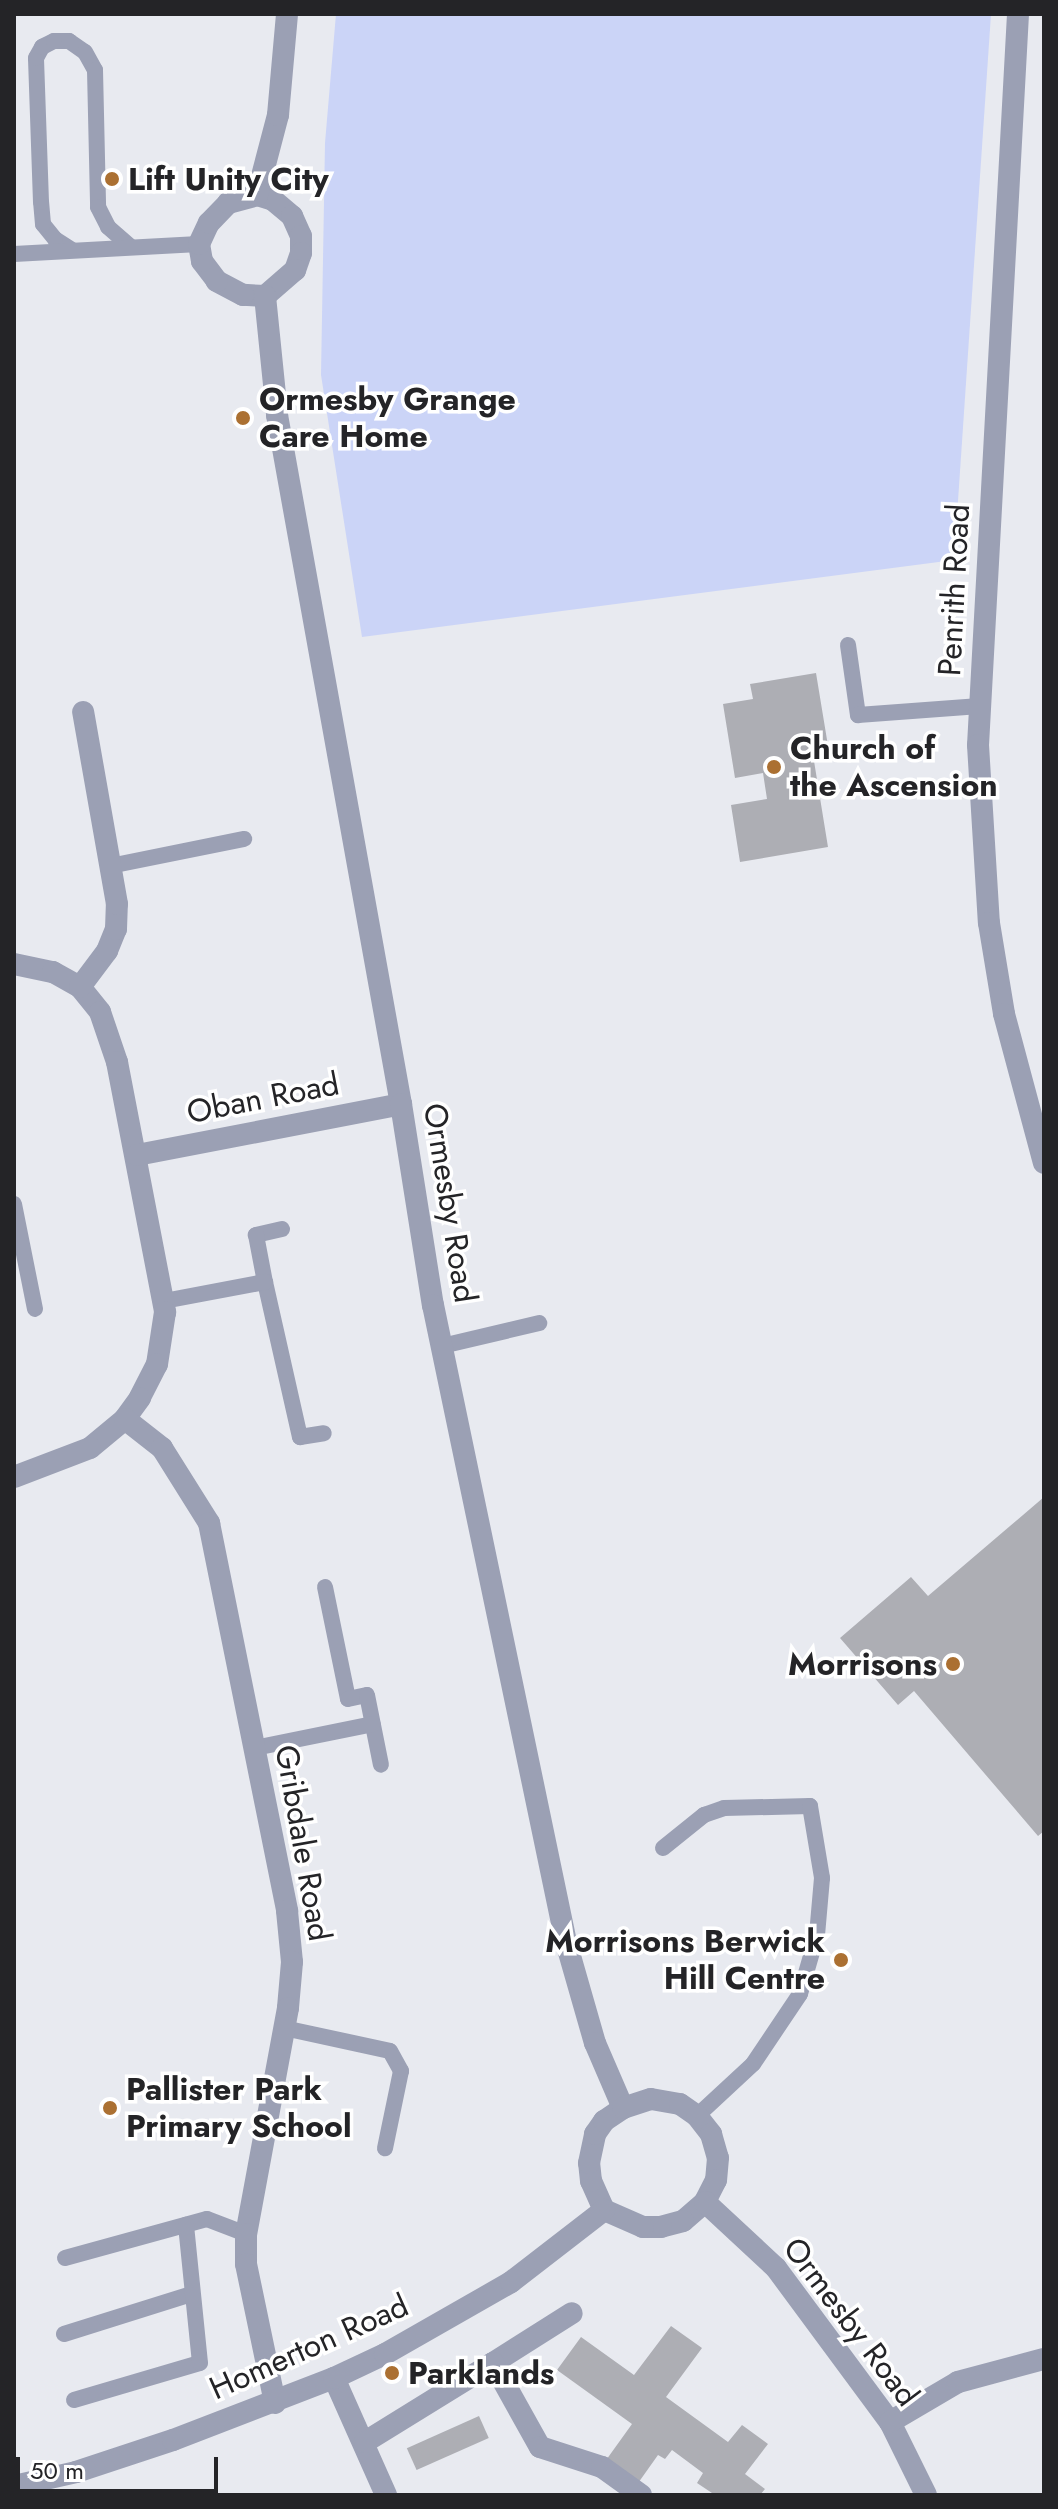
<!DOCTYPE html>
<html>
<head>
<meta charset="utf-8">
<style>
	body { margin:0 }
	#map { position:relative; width:1058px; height:2509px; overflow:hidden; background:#e8eaf0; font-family:Jost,sans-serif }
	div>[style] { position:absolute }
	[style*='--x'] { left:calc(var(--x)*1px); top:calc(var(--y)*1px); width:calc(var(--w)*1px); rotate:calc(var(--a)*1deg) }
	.green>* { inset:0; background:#cbd4f7 }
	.building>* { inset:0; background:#adaeb4; transform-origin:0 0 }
	.service>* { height:16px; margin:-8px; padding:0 8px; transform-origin:8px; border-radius:8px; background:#9ba0b4 }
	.minor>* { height:22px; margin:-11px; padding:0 11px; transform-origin:11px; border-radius:11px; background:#9ba0b4 }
	.tertiary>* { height:22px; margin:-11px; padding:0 11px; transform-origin:11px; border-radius:11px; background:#9ba0b4 }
	.dots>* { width:22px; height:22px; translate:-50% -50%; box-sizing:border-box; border:4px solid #fff; border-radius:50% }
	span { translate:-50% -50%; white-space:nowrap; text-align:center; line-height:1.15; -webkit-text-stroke:7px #fff; paint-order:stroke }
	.poi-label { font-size:32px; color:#242427; font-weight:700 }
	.left { translate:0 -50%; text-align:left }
	.right { translate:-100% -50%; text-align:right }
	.street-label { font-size:32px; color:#242427 }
	.frame { position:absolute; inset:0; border:16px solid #242427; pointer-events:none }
	.scale { position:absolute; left:16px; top:2457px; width:202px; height:36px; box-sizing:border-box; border:4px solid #242427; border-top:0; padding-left:10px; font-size:24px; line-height:28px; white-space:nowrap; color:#242427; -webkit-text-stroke:6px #fff; paint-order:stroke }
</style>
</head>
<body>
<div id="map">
	<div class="green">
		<i style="clip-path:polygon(336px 14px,991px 14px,954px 560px,362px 637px,321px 375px,325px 143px)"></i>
	</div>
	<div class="building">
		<i style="clip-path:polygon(816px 673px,830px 758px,814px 761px,828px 847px,740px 862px,731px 805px,767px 799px,763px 773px,735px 778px,723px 704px,753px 699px,750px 684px)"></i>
		<i style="clip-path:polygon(1044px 1497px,1044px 1831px,1038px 1836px,914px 1691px,898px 1705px,840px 1638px,911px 1577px,928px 1596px)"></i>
		<i style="clip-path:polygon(671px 2326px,702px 2348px,666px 2397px,728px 2442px,742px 2425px,768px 2444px,745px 2474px,765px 2489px,760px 2495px,715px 2495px,697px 2483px,703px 2473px,672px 2450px,665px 2459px,658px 2455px,636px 2486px,604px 2463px,632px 2424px,557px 2370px,581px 2337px,634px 2375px)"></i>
		<i style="left:479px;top:2416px;width:24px;height:79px;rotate:66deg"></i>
	</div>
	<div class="service">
		<i style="--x:72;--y:250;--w:20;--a:-147"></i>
		<i style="--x:55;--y:239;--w:19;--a:-129"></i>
		<i style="--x:43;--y:224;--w:22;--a:-95"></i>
		<i style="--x:41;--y:202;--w:144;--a:-92"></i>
		<i style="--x:36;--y:58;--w:13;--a:-61"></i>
		<i style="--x:42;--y:47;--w:13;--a:-27"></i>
		<i style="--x:54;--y:41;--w:15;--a:0"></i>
		<i style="--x:69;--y:41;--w:19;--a:35"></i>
		<i style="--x:85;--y:52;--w:21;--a:61"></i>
		<i style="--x:95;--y:70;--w:137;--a:88.7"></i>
		<i style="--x:98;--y:207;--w:22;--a:63"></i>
		<i style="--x:108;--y:227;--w:30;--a:41"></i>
		<i style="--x:14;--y:254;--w:185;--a:-3.1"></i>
		<i style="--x:848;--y:645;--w:71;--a:81.9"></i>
		<i style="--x:858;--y:715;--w:122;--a:-4.2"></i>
		<i style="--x:110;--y:866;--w:137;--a:-11.4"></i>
		<i style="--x:14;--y:1204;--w:107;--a:78.7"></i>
		<i style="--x:282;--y:1229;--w:27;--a:167"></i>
		<i style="--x:256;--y:1235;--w:48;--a:79.2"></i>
		<i style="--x:265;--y:1282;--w:159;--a:77.3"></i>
		<i style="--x:300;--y:1437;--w:24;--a:-9"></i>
		<i style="--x:164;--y:1301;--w:103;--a:-10.7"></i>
		<i style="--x:442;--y:1346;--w:100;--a:-13.3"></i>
		<i style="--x:325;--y:1587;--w:114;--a:78.4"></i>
		<i style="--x:348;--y:1699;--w:19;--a:-12"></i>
		<i style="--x:367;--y:1695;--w:71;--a:78.7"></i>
		<i style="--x:255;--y:1748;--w:120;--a:-11.5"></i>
		<i style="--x:663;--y:1848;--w:53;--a:-38.8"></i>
		<i style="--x:704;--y:1815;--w:21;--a:-19"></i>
		<i style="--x:724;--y:1808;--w:86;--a:-1.3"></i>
		<i style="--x:810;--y:1806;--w:73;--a:80.5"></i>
		<i style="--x:822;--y:1878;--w:57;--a:95"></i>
		<i style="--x:817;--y:1935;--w:61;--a:106.1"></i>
		<i style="--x:800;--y:1994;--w:84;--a:123.9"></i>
		<i style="--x:753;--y:2064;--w:76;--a:137.1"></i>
		<i style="--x:284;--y:2028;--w:108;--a:12.2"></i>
		<i style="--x:390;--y:2051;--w:23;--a:61"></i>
		<i style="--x:401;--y:2071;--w:79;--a:101.7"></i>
		<i style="--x:65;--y:2258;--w:147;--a:-15.4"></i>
		<i style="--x:207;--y:2219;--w:42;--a:21"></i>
		<i style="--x:64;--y:2334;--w:134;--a:-17.4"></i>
		<i style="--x:74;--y:2400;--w:131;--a:-16.4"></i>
		<i style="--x:200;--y:2363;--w:139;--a:-95.8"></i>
	</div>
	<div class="minor">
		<i style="--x:1018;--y:14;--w:732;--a:93.13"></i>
		<i style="--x:978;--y:745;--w:178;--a:86.5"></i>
		<i style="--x:989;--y:923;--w:92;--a:80.6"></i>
		<i style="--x:1004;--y:1014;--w:154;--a:75"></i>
		<i style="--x:14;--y:964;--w:40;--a:12"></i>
		<i style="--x:53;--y:972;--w:31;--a:29"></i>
		<i style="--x:80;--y:987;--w:32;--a:51"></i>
		<i style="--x:100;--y:1012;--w:53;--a:71.2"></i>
		<i style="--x:117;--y:1062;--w:255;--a:79.1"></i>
		<i style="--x:165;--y:1312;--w:53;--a:98.7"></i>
		<i style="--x:157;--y:1364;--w:38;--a:117"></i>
		<i style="--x:140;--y:1398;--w:26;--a:126"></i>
		<i style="--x:125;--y:1419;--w:45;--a:140.4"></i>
		<i style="--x:90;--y:1448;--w:81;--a:159.1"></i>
		<i style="--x:80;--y:987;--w:45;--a:-53.1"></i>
		<i style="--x:107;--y:951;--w:24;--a:-68"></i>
		<i style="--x:116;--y:929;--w:25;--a:-88"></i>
		<i style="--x:117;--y:904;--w:195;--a:-100"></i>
		<i style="--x:137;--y:1155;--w:269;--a:-10.9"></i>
		<i style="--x:125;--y:1419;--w:47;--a:38.1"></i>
		<i style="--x:162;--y:1448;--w:89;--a:57.9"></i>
		<i style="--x:209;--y:1523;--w:396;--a:78.6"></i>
		<i style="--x:287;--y:1911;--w:51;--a:84.4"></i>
		<i style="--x:292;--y:1962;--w:46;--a:95"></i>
		<i style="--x:288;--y:2008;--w:230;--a:100.5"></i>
		<i style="--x:246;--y:2234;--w:30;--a:90"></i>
		<i style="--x:246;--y:2264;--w:142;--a:78.2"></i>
		<i style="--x:493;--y:2363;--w:93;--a:-32.3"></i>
		<i style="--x:334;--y:2378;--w:128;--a:66"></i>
		<i style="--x:365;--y:2442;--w:150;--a:-31.7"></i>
		<i style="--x:493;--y:2363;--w:96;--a:60.8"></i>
		<i style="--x:540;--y:2447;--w:65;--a:17.9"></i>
		<i style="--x:602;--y:2467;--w:48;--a:35.7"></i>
	</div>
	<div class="tertiary">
		<i style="--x:257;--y:195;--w:17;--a:17"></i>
		<i style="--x:273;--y:200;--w:25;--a:40"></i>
		<i style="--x:292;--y:216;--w:22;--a:66"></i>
		<i style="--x:301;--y:236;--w:17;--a:90"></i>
		<i style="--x:301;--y:253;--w:18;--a:109"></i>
		<i style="--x:295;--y:270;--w:40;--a:139"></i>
		<i style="--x:265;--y:296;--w:22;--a:-177"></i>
		<i style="--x:243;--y:295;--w:30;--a:-152"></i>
		<i style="--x:217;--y:281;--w:25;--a:-127"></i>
		<i style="--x:202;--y:261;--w:17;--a:-100"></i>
		<i style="--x:199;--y:244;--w:23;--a:-65"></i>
		<i style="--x:209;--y:223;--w:28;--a:-46"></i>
		<i style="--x:228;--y:203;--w:30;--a:-15"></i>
		<i style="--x:257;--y:195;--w:83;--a:-75.3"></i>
		<i style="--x:278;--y:115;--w:101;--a:-84.9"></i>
		<i style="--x:265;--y:296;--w:120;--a:84.2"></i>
		<i style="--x:277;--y:415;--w:700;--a:79.8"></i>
		<i style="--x:401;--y:1104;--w:204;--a:81"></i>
		<i style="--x:433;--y:1305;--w:651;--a:78.21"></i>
		<i style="--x:566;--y:1942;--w:105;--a:74"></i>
		<i style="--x:595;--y:2043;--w:71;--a:66.7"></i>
		<i style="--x:651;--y:2099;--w:29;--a:10"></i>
		<i style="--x:680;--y:2104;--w:21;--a:35"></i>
		<i style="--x:697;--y:2116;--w:23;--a:52"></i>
		<i style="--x:711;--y:2134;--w:25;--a:74"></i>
		<i style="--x:718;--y:2158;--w:22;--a:95"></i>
		<i style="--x:716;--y:2180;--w:25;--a:117"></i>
		<i style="--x:705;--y:2202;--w:29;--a:139"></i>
		<i style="--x:683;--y:2221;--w:23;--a:165"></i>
		<i style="--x:661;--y:2227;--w:18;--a:180"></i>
		<i style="--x:643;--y:2227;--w:43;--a:-156.4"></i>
		<i style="--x:604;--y:2210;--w:32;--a:-114"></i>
		<i style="--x:591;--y:2181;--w:18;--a:-96"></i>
		<i style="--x:589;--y:2163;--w:30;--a:-78"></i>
		<i style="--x:595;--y:2134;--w:16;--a:-55"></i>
		<i style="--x:604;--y:2121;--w:23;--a:-34"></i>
		<i style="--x:623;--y:2108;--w:29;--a:-18"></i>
		<i style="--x:705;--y:2202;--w:97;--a:42.9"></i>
		<i style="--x:776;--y:2268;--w:192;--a:53.5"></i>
		<i style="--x:890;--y:2422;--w:81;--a:63.7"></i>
		<i style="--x:890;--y:2422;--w:79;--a:-30.5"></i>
		<i style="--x:958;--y:2382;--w:89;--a:-15"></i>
		<i style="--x:14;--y:2486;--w:64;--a:-12.7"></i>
		<i style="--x:76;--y:2472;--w:102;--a:-18.3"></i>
		<i style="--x:173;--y:2440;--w:173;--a:-21.1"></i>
		<i style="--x:334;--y:2378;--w:56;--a:-25.2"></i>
		<i style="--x:385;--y:2354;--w:145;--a:-29.7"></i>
		<i style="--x:511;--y:2282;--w:118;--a:-37.7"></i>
	</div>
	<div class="dots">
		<i style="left:112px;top:179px;background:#ab7032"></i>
		<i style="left:243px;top:418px;background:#ab7032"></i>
		<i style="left:774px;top:767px;background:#ab7032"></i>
		<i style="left:953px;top:1664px;background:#ab7032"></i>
		<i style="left:841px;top:1960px;background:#ab7032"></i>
		<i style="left:110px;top:2108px;background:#ab7032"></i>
		<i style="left:392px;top:2373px;background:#ab7032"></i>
	</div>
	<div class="poi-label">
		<span class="left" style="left:128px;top:179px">Lift Unity City</span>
		<span class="left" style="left:259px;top:418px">Ormesby Grange<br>Care Home</span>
		<span class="left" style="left:790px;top:767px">Church of<br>the Ascension</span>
		<span class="right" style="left:937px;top:1664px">Morrisons</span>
		<span class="right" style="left:825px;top:1960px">Morrisons Berwick<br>Hill Centre</span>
		<span class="left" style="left:126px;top:2108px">Pallister Park<br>Primary School</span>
		<span class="left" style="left:408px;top:2373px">Parklands</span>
	</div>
	<div class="street-label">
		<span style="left:954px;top:590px;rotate:-87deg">Penrith Road</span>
		<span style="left:263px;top:1098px;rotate:-11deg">Oban Road</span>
		<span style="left:450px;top:1203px;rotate:81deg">Ormesby Road</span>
		<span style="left:303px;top:1843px;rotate:80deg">Gribdale Road</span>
		<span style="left:851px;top:2322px;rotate:53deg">Ormesby Road</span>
		<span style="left:309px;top:2347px;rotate:-24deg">Homerton Road</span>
	</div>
	<div class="frame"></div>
	<div class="scale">50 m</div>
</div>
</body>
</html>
